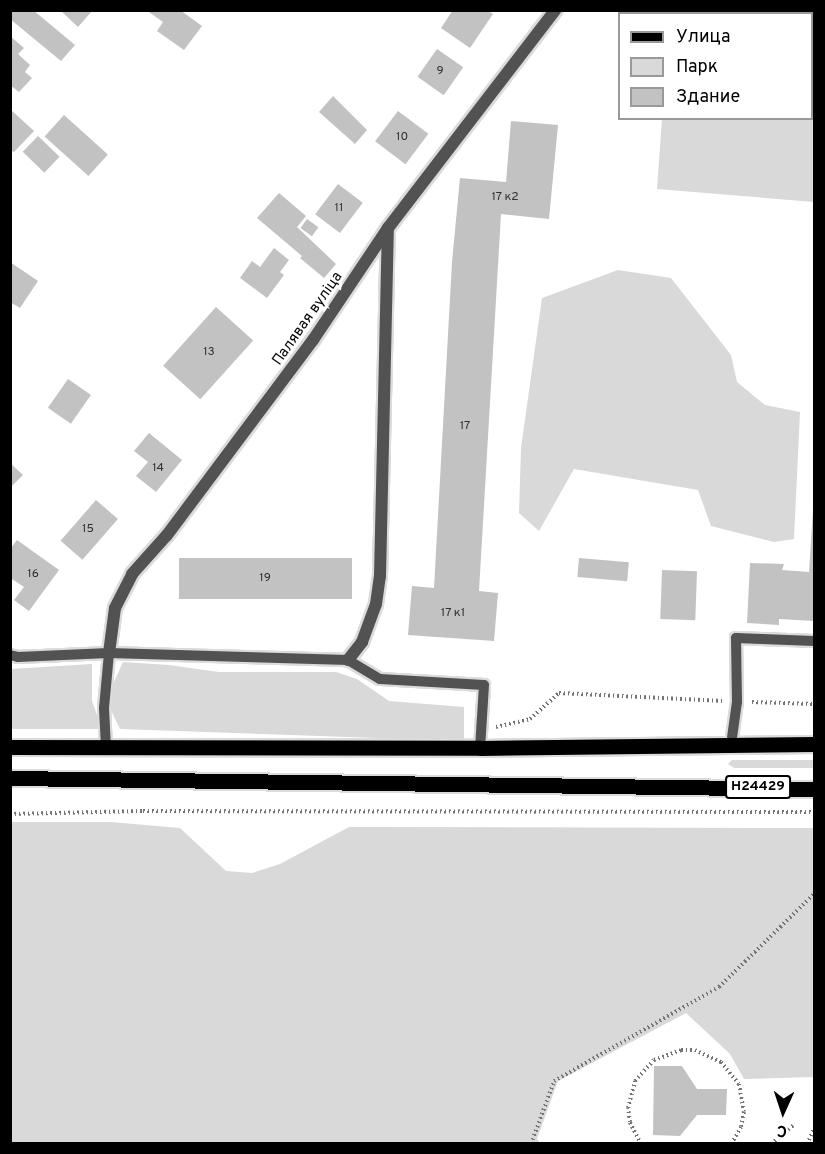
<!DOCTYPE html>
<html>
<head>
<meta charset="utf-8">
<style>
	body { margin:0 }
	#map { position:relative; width:825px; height:1154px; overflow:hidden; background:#fff; font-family:Overpass,sans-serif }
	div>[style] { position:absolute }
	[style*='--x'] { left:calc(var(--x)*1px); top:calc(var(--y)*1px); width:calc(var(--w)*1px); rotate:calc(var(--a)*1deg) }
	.green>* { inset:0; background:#d9d9d9 }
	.building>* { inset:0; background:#c2c2c2; transform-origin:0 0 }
	.path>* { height:4px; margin-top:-2px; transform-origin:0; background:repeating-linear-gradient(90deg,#747474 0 1.5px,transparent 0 4.5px) }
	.roads { filter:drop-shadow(2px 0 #dbdbdb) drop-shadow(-2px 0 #dbdbdb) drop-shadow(0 2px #dbdbdb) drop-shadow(0 -2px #dbdbdb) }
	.lane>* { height:10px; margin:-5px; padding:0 5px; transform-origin:5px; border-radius:5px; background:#525252 }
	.street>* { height:12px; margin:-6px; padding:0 6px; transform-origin:6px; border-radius:6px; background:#525252 }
	.primary>* { height:15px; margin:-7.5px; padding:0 7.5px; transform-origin:7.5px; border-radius:7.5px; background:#000 }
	span { translate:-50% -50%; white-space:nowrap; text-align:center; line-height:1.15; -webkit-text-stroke:6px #fff; paint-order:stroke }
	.number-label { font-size:12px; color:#303030 }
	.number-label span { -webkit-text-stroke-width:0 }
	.shield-label span { padding:2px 4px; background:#fff; border:2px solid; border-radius:4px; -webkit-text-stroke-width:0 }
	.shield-label { font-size:14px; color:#000; font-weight:700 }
	.street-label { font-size:15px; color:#000 }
	.frame { position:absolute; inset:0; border:12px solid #000; pointer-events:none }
	.legend { position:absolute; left:618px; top:12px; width:195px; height:108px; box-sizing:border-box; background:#fff; border:2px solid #999; margin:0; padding:8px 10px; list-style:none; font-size:18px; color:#000 }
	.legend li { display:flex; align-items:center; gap:12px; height:30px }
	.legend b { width:30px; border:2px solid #999 }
	.north { position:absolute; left:753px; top:1082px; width:60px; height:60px; -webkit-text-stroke:4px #fff; paint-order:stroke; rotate:183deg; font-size:16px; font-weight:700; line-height:24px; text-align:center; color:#000 }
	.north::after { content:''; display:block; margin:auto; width:21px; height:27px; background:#000; clip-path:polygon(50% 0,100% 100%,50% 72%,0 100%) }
</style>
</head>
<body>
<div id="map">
	<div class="green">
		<i style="clip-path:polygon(812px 86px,814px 86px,814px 202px,657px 189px,662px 119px,812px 118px)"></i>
		<i style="clip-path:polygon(618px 270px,671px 278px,731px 355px,737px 382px,765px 405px,800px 412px,794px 539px,774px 542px,711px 526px,698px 490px,574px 469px,539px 531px,519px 513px,521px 448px,542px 298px)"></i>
		<i style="clip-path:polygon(123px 662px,169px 665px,219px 672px,336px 672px,357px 679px,389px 701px,464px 707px,464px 741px,120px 729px,106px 700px)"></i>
		<i style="clip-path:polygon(92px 664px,92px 701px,102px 729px,11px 729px,10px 669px)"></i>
		<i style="clip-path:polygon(732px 760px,814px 760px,814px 768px,734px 768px,728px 764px)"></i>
		<i style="clip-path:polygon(11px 822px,111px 822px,180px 828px,226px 871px,252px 873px,280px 864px,349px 827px,814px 828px,814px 1077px,744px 1079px,730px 1054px,686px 1013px,558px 1081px,537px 1139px,540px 1143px,11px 1143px)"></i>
	</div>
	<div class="building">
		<i style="clip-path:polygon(10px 10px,33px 10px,75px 45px,61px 61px,10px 19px)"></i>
		<i style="clip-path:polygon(60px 10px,93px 10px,78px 27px)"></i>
		<i style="clip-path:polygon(146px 10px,180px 10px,202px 26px,184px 50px,157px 31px,163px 22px)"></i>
		<i style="clip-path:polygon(453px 10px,487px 10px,493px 14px,470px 48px,441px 28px)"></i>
		<i style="clip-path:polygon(10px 36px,24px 48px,18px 54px,30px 65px,25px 72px,32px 78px,19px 92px,10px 85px)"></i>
		<i style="left:437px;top:49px;width:32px;height:34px;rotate:35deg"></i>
		<i style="clip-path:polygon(333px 96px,367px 130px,355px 144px,319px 112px)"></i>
		<i style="clip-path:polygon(10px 109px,34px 131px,14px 152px,10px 150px)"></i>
		<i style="left:398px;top:111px;width:38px;height:38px;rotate:37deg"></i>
		<i style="left:64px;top:115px;width:59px;height:29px;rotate:42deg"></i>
		<i style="clip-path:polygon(511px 121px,558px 125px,549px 219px,501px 214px,479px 591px,498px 593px,494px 641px,408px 635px,412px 586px,434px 588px,452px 262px,460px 178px,506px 182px)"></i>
		<i style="left:38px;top:136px;width:30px;height:22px;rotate:44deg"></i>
		<i style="left:338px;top:184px;width:31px;height:38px;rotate:37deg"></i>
		<i style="clip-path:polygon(279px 193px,306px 216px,297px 227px,336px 264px,324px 278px,300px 258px,302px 256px,257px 218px)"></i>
		<i style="left:307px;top:219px;width:14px;height:11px;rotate:36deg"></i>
		<i style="clip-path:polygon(274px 248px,289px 260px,280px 272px,284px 275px,267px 298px,240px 278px,252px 261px,260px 267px)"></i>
		<i style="clip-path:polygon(10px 262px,38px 281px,20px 308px,10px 302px)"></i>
		<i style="left:216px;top:307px;width:50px;height:79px;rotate:42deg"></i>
		<i style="left:68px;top:379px;width:28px;height:35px;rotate:35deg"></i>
		<i style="clip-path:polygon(149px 433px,182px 460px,156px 492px,136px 476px,148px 462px,134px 451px)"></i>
		<i style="clip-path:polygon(10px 463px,23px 475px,10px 488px)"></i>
		<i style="left:96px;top:500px;width:29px;height:54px;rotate:41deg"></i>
		<i style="clip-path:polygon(813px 510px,814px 621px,779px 619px,779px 625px,747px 623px,750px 563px,784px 564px,782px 570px,809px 572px)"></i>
		<i style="clip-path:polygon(17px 540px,59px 570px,29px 611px,14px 600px,24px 587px,12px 579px,10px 581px,10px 549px)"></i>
		<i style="left:179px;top:558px;width:173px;height:41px"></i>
		<i style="left:579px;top:558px;width:50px;height:19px;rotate:5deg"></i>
		<i style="left:662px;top:570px;width:35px;height:49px;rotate:2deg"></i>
		<i style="clip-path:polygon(654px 1066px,682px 1066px,697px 1089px,727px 1089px,726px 1115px,697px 1115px,680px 1136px,653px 1135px)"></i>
	</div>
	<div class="path">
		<i style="--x:752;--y:702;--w:62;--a:1.8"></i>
		<i style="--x:496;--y:727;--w:35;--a:-13"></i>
		<i style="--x:530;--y:719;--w:39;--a:-42"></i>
		<i style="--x:559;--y:693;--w:165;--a:2.8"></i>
		<i style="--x:10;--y:814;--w:133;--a:-1.3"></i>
		<i style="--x:143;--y:811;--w:671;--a:0.09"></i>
		<i style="--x:531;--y:1144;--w:67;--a:-69.9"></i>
		<i style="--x:554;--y:1081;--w:190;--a:-29.7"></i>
		<i style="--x:719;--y:987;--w:133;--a:-44.4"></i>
		<i style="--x:641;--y:1144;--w:25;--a:-117"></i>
		<i style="--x:630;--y:1122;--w:14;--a:-98"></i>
		<i style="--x:628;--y:1108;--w:28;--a:-75"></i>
		<i style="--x:635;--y:1081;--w:28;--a:-48"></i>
		<i style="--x:654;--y:1060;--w:29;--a:-20"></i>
		<i style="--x:681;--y:1050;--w:14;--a:0"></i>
		<i style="--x:695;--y:1050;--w:29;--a:25"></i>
		<i style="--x:721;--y:1062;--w:28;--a:51"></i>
		<i style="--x:739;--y:1084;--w:28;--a:80"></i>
		<i style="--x:744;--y:1112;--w:15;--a:101"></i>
		<i style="--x:741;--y:1127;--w:20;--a:120"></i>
		<i style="--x:771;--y:1144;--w:30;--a:-40"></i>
		<i style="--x:807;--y:1144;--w:17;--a:-66"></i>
	</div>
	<div class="roads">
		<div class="lane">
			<i style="--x:10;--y:655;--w:8;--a:14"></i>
			<i style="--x:18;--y:657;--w:91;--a:-2.5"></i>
			<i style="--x:731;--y:745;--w:43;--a:-82.1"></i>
			<i style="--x:737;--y:702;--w:64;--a:-90.9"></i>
			<i style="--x:736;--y:638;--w:78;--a:2.2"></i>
			<i style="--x:106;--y:747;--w:39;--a:-93"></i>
			<i style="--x:104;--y:708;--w:55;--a:-84.8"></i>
			<i style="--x:109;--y:653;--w:239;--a:1.7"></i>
			<i style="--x:348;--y:660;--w:37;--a:31"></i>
			<i style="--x:380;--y:679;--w:104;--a:3.3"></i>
			<i style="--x:484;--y:685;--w:63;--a:93.6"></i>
		</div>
		<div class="street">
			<i style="--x:109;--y:653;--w:45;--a:-82.4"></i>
			<i style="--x:115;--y:608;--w:38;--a:-63"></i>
			<i style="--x:132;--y:574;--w:52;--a:-48.1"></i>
			<i style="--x:167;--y:535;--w:244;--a:-53.2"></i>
			<i style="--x:313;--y:340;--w:135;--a:-56.2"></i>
			<i style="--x:388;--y:228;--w:275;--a:-52.5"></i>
			<i style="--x:348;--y:660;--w:23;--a:-52"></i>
			<i style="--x:362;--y:642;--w:40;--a:-69.8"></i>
			<i style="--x:376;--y:604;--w:28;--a:-82"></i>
			<i style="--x:380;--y:576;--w:348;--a:-88.7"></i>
		</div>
		<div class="primary">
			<i style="--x:10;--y:747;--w:470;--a:0.1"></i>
			<i style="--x:480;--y:748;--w:334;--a:-0.7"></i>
			<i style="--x:10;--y:778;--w:804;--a:0.78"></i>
		</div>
	</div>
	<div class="number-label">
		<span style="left:440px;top:72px">9</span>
		<span style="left:402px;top:138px">10</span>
		<span style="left:505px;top:198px">17 к2</span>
		<span style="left:339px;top:209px">11</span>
		<span style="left:209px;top:353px">13</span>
		<span style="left:465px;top:427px">17</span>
		<span style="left:158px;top:469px">14</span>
		<span style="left:88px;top:530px">15</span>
		<span style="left:33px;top:575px">16</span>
		<span style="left:265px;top:579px">19</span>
		<span style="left:453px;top:614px">17 к1</span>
	</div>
	<div class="shield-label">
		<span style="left:758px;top:787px">Н24429</span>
	</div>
	<div class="street-label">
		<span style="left:308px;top:319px;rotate:-55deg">Палявая вуліца</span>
	</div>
	<div class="frame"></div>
	<ul class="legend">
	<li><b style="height:8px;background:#000"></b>Улица</li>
	<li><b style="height:16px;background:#d9d9d9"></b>Парк</li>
	<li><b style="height:16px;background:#c2c2c2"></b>Здание</li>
	</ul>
	<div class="north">С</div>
</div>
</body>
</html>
